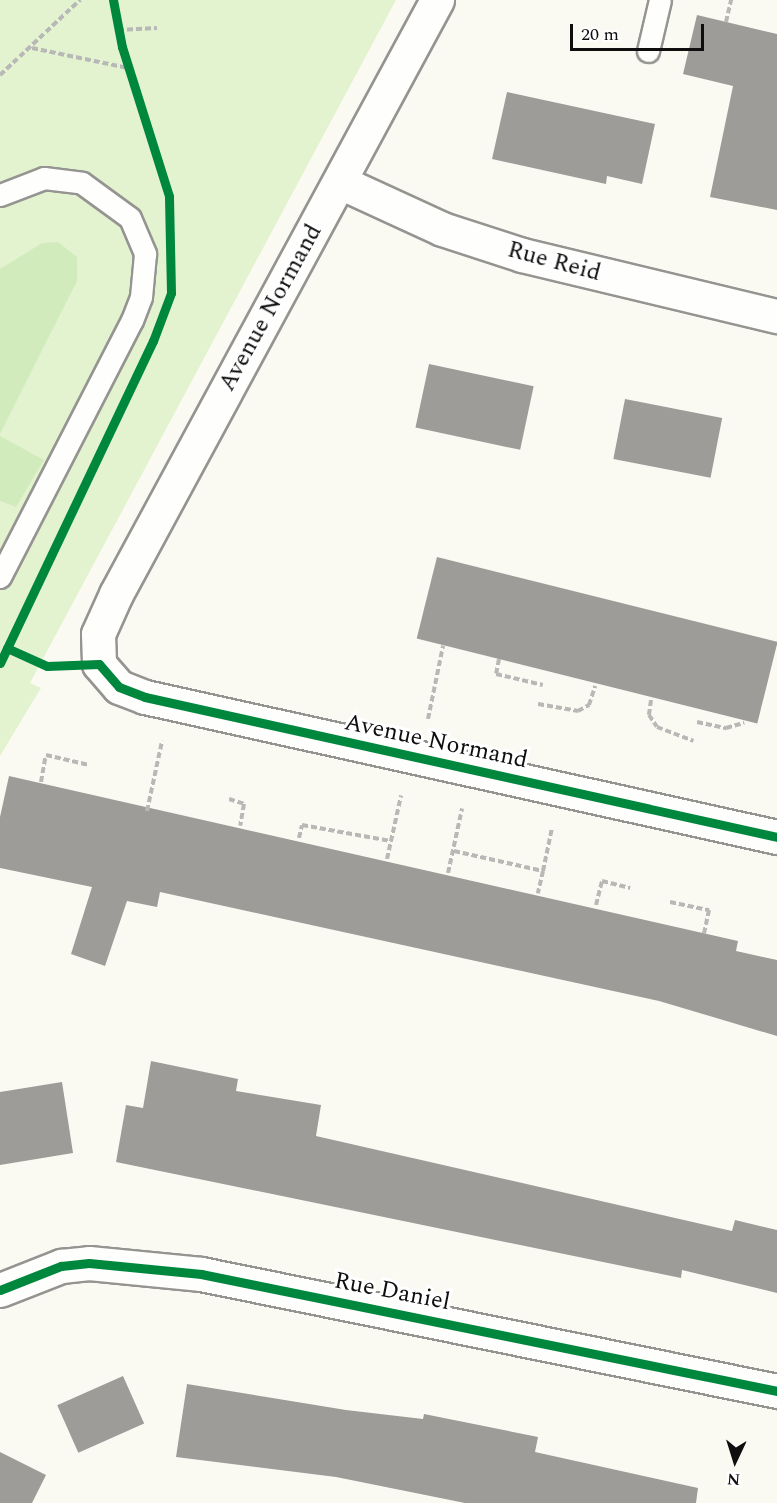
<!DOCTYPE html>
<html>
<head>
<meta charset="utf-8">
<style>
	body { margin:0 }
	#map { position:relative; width:777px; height:1503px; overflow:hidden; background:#fbfaf2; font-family:Spectral,serif }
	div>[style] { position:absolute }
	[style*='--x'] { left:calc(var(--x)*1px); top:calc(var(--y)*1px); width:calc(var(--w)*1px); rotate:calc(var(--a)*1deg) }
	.green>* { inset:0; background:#e3f3d0 }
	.forest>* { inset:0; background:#d2ebbd }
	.building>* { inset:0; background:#9e9c98; transform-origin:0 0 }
	.path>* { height:4px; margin-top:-2px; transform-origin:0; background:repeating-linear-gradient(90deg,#b8b8b6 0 6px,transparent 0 9px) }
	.roads { filter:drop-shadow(2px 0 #959491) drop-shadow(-2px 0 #959491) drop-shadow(0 2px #959491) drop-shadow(0 -2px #959491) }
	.service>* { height:21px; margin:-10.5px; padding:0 10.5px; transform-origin:10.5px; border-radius:10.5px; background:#fefefd }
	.minor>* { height:33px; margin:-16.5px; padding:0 16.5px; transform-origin:16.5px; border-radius:16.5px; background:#fefefd }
	.cycleway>* { height:9px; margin:-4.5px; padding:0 4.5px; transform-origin:4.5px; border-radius:4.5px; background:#00873e }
	span { translate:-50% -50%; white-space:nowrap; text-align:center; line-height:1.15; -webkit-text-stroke:6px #fff; paint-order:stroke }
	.street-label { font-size:24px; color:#0e0e0e }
	.north { position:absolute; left:705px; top:1431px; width:60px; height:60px; -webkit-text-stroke:4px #fff; paint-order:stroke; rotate:184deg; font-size:16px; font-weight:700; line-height:24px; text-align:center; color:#0e0e0e }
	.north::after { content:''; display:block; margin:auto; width:21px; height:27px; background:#0e0e0e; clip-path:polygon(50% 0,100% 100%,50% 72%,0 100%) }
	.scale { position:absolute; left:570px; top:24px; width:134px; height:27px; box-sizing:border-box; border:3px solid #0e0e0e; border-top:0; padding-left:8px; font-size:18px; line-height:21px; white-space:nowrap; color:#0e0e0e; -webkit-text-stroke:4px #fff; paint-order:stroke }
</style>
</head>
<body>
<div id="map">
	<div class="green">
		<i style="clip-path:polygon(0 0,396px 0,30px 683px,41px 688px,0 756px)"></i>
	</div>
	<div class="forest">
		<i style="clip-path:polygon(58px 242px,77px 257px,77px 281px,0 434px,0 269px,42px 243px)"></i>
		<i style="clip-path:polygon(0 436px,44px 460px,16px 507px,0 501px)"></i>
	</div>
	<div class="building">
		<i style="clip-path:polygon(697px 15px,777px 34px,777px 210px,710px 197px,733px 86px,683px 74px)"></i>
		<i style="clip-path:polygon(507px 92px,655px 124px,642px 184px,607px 176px,606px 184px,492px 159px)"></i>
		<i style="left:429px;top:364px;width:107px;height:65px;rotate:12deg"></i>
		<i style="left:625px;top:399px;width:99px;height:61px;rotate:11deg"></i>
		<i style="left:437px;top:557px;width:351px;height:84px;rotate:14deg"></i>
		<i style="clip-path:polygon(9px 776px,738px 941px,736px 951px,777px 960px,777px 1036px,659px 1001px,160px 892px,157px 907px,127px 901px,105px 966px,71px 954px,92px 887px,0 868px,0 817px)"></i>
		<i style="clip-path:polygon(151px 1061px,238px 1079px,236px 1091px,321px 1105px,316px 1136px,732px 1231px,735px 1220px,777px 1230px,777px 1293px,682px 1270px,681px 1278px,116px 1162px,126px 1105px,143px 1108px)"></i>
		<i style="clip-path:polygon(62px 1082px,73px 1153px,0 1165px,0 1092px)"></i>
		<i style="left:123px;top:1376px;width:52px;height:72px;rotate:66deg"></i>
		<i style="clip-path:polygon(187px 1384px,346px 1410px,423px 1419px,424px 1414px,538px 1437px,535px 1452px,698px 1488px,696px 1503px,465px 1503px,336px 1477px,176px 1457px)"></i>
		<i style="clip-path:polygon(0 1452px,46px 1475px,32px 1503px,0 1503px)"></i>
	</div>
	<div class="path">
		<i style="--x:726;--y:22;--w:23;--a:-77"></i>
		<i style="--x:118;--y:30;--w:39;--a:-3"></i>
		<i style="--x:32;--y:48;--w:98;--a:11.8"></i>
		<i style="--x:0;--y:75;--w:110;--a:-43.2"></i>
		<i style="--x:499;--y:659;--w:15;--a:101"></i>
		<i style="--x:496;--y:674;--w:48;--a:13.2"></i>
		<i style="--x:651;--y:700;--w:15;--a:98"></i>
		<i style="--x:649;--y:715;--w:14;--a:56"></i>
		<i style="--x:657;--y:727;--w:39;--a:21"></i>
		<i style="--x:538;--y:704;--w:41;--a:9.9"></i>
		<i style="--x:578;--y:711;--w:13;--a:-29"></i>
		<i style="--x:589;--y:705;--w:20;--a:-72"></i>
		<i style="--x:428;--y:719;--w:75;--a:-78.4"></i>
		<i style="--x:697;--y:722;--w:30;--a:12"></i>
		<i style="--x:726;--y:728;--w:19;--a:-16"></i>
		<i style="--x:41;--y:782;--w:27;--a:-80"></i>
		<i style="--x:46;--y:755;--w:44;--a:13.1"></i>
		<i style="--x:229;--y:799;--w:16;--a:18"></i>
		<i style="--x:244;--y:804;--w:22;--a:100"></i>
		<i style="--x:147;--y:811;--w:72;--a:-77.9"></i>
		<i style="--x:299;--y:838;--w:13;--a:-77"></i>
		<i style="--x:302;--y:825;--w:90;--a:10.2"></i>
		<i style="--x:454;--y:851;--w:91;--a:12.7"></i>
		<i style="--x:543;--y:871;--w:23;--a:103"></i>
		<i style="--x:387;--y:859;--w:65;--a:-77.5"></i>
		<i style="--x:543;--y:871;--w:44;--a:-78.2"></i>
		<i style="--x:448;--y:873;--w:66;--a:-77.7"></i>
		<i style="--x:670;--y:902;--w:40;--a:12"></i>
		<i style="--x:709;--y:910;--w:25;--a:102"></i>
		<i style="--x:596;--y:905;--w:25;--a:-76"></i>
		<i style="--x:602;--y:881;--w:29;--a:14"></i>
	</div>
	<div class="roads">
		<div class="service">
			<i style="--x:648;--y:51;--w:52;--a:-76.8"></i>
			<i style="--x:0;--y:195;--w:47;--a:-21.1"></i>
			<i style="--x:44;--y:178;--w:38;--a:7"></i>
			<i style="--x:82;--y:183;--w:59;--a:36.1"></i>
			<i style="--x:130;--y:218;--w:39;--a:67"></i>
			<i style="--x:145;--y:254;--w:43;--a:95.3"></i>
			<i style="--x:141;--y:297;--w:25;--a:111"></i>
			<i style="--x:132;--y:320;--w:289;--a:117.2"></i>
		</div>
		<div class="minor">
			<i style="--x:437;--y:0;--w:675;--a:118.39"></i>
			<i style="--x:116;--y:594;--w:44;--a:114.2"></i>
			<i style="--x:98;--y:634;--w:30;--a:88"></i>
			<i style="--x:99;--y:664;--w:30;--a:49"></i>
			<i style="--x:119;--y:687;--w:28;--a:21"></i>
			<i style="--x:145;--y:697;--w:647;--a:12.49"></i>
			<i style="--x:340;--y:182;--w:112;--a:24.7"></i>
			<i style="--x:442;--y:229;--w:84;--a:18"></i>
			<i style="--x:522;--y:255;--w:262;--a:13.5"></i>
			<i style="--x:0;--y:1290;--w:66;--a:-21.5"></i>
			<i style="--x:61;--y:1266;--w:28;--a:-6"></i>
			<i style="--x:89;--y:1263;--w:113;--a:5.6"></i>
			<i style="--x:201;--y:1274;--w:588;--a:11.48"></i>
		</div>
	</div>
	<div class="cycleway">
		<i style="--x:7;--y:648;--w:44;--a:24.2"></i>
		<i style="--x:47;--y:666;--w:52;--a:-2.2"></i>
		<i style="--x:99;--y:664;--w:30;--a:49"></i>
		<i style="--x:119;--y:687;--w:28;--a:21"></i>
		<i style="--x:145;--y:697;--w:647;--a:12.49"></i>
		<i style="--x:0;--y:663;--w:357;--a:-64.6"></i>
		<i style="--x:153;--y:341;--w:51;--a:-69.4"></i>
		<i style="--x:171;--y:293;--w:97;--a:-91.2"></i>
		<i style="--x:169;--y:196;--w:156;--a:-107.5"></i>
		<i style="--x:122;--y:47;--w:48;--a:-100.8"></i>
		<i style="--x:0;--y:1290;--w:66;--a:-21.5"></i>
		<i style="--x:61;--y:1266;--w:28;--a:-6"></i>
		<i style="--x:89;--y:1263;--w:113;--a:5.6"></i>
		<i style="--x:201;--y:1274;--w:588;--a:11.48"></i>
	</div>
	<div class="street-label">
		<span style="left:554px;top:262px;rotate:15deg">Rue Reid</span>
		<span style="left:271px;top:308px;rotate:-61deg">Avenue Normand</span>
		<span style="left:436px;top:742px;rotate:12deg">Avenue Normand</span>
		<span style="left:392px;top:1292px;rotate:11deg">Rue Daniel</span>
	</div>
	<div class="north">N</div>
	<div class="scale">20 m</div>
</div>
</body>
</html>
